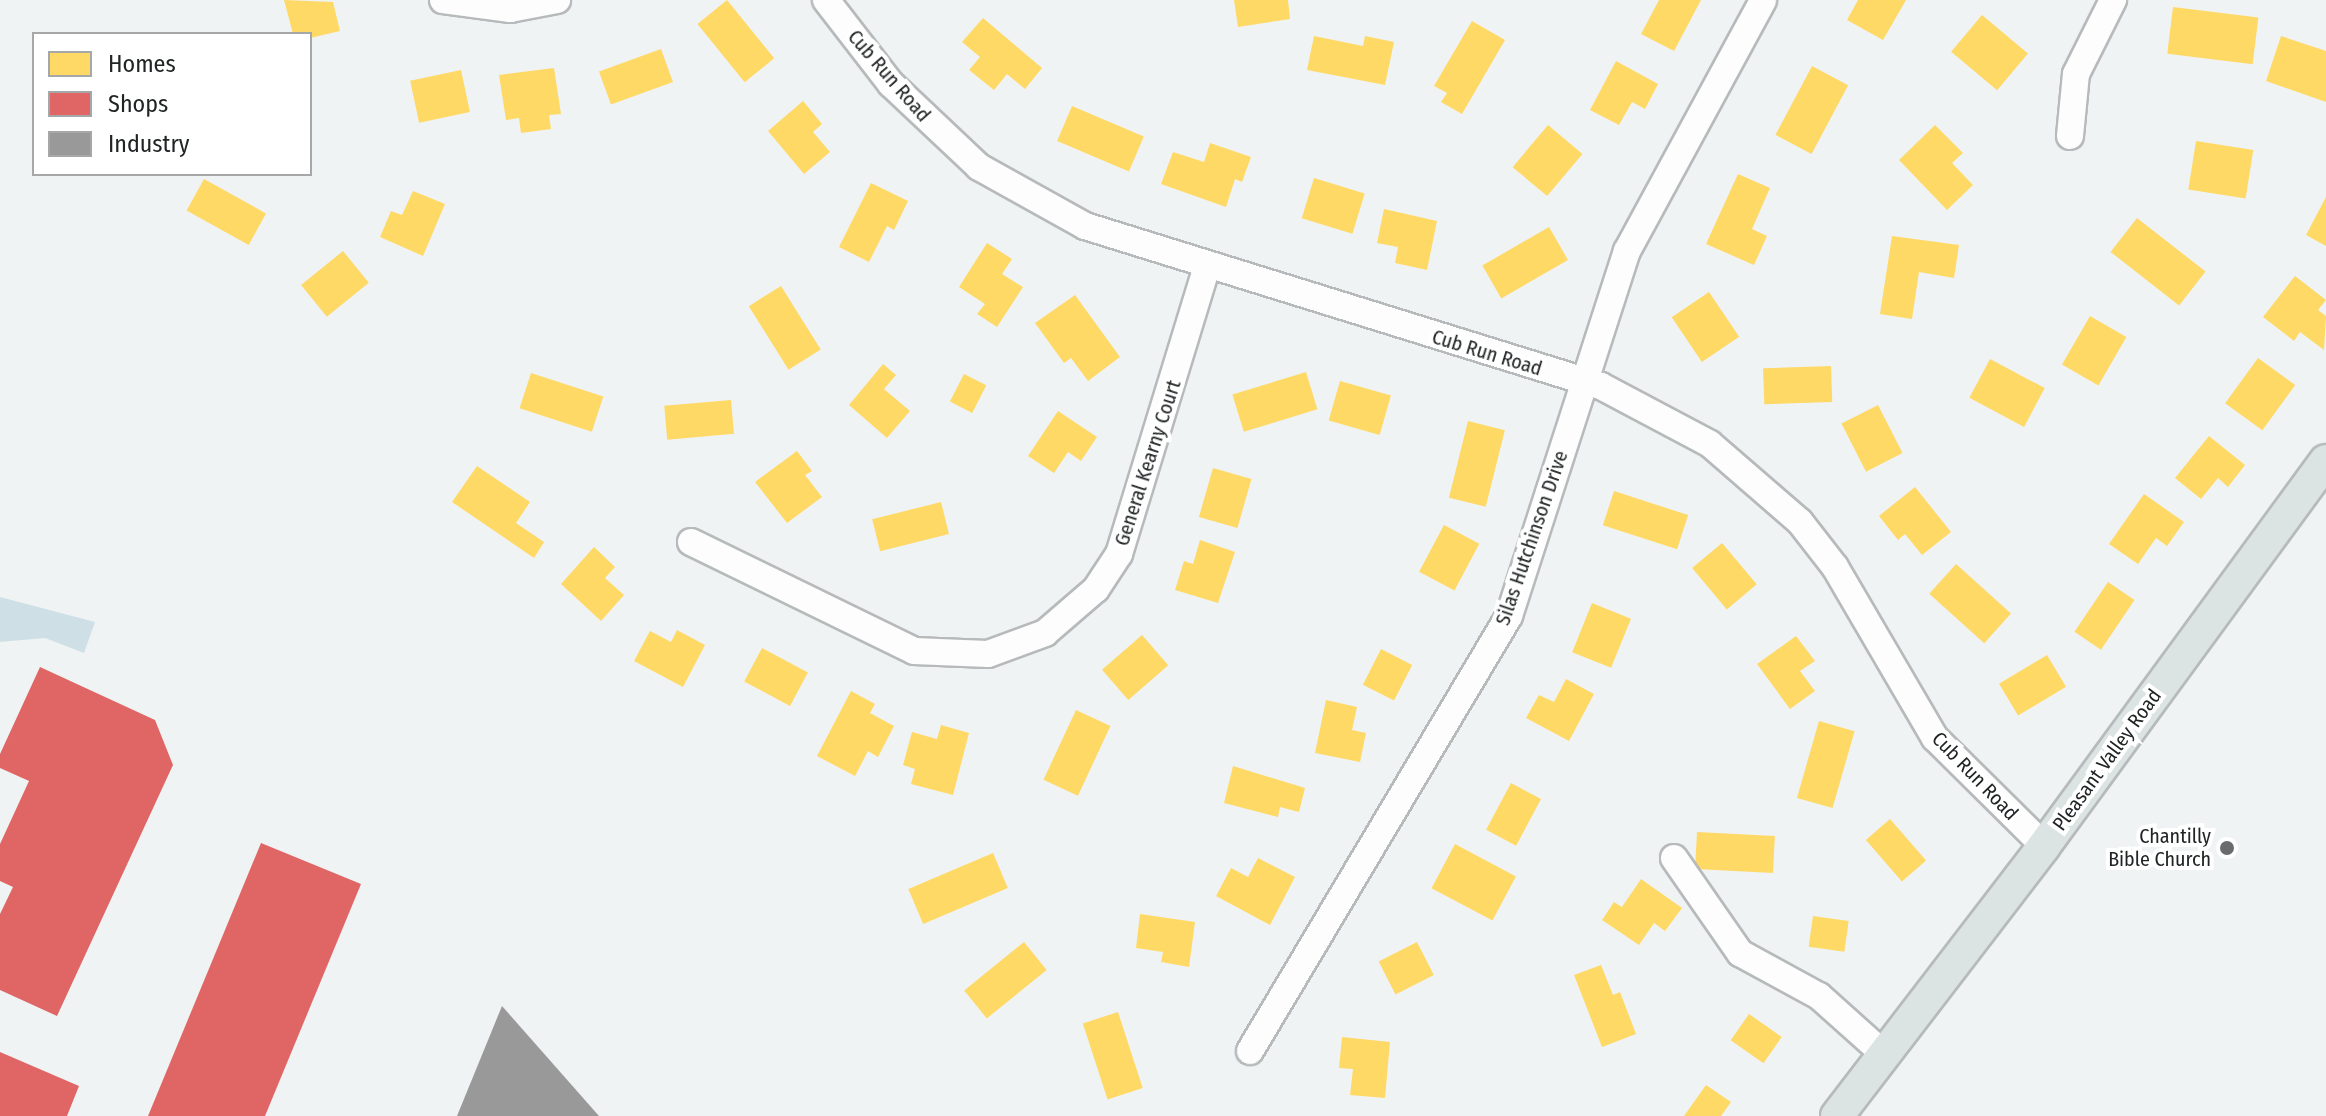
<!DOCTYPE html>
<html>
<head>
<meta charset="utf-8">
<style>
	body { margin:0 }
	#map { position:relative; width:2326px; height:1116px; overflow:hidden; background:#eff3f4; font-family:"Fira Sans Condensed",sans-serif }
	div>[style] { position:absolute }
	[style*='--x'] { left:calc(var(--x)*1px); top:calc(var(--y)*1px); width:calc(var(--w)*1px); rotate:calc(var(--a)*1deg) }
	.green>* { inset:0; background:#cee0e6 }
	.homes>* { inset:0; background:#ffd966; transform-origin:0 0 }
	.shops>* { inset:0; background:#e06666 }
	.industry>* { inset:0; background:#999 }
	.roads { filter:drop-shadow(2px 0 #b7babb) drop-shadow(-2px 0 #b7babb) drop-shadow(0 2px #b7babb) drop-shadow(0 -2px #b7babb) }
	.minor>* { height:26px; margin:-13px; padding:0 13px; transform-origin:13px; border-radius:13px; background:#fdfdfd }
	.major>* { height:32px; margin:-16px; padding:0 16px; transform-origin:16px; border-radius:16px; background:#dbe4e3 }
	.dots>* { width:22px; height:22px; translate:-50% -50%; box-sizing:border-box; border:4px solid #fff; border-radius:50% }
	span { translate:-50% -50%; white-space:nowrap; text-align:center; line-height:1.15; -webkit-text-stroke:8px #fff; paint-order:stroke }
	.street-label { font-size:20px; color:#212425 }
	.poi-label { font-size:20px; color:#212425 }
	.right { translate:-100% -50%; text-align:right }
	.legend { position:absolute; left:32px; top:32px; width:280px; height:144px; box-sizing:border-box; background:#fff; border:2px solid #a6a7a8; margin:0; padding:10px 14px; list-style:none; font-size:24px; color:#212425 }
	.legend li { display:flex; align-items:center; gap:16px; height:40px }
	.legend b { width:40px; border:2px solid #a6a7a8 }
</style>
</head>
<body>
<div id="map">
	<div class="green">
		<i style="clip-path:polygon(0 597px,95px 622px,84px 653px,45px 638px,0 642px)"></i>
	</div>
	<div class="homes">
		<i style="clip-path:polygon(284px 0,333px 2px,340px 31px,310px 38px,310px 34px,293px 34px)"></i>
		<i style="left:727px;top:0;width:75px;height:38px;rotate:51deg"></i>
		<i style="clip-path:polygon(1234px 0,1288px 0,1290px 19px,1238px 27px)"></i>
		<i style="clip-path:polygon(1659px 0,1701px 0,1674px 51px,1641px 34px)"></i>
		<i style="clip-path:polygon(1858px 0,1906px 0,1883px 40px,1847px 20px)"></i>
		<i style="left:2173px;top:7px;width:86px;height:47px;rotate:7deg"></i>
		<i style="left:1982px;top:15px;width:60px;height:48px;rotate:40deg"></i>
		<i style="clip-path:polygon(983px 18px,1042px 68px,1025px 89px,1007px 74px,994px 90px,969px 70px,980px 57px,962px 42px)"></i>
		<i style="clip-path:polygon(1472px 21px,1505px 40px,1462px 114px,1441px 102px,1447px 93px,1434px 86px)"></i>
		<i style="clip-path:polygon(1314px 36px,1363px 46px,1365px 36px,1394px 42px,1385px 85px,1307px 70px)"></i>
		<i style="clip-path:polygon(2281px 36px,2326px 51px,2326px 102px,2266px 81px)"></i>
		<i style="left:661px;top:49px;width:35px;height:66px;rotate:70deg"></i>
		<i style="clip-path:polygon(1616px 61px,1658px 84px,1645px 109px,1632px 102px,1619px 125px,1590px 110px)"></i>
		<i style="left:1812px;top:66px;width:41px;height:78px;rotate:28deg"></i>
		<i style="clip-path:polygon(554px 68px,561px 114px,549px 115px,551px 129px,521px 133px,519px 118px,506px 120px,499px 75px)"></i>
		<i style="left:461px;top:70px;width:43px;height:52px;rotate:78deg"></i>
		<i style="clip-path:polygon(803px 101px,822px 124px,813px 132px,830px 152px,804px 174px,768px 131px)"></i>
		<i style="left:1072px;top:106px;width:78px;height:38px;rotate:23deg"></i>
		<i style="left:1548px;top:125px;width:45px;height:55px;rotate:40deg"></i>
		<i style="clip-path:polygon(1935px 125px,1963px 153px,1952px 163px,1973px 185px,1947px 210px,1899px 160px)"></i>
		<i style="left:2196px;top:141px;width:58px;height:49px;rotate:9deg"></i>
		<i style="clip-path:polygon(1210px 143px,1251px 157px,1242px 182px,1235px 179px,1226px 207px,1161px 184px,1173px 152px,1204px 162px)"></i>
		<i style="clip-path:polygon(1738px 174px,1770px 188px,1752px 229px,1767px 236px,1754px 265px,1706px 244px)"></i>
		<i style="left:1314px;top:178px;width:53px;height:42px;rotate:17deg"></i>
		<i style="left:204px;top:179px;width:71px;height:36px;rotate:29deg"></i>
		<i style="clip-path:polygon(871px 183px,908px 201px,894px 230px,887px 226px,869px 262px,839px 247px)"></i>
		<i style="clip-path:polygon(413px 191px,445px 204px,423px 256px,380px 237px,391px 211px,402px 215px)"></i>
		<i style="clip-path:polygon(2326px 197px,2326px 246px,2306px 235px)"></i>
		<i style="clip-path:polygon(1384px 209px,1437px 221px,1427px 270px,1395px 263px,1398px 247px,1377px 243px)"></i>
		<i style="left:2137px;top:218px;width:87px;height:43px;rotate:38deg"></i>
		<i style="left:1549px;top:227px;width:38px;height:77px;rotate:60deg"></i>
		<i style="clip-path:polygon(1892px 236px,1959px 245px,1954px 278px,1919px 272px,1912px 319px,1880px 314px)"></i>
		<i style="clip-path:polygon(987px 243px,1012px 259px,1002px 274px,1023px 287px,997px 327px,977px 314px,985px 304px,959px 287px)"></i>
		<i style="left:343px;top:251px;width:41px;height:54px;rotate:51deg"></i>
		<i style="clip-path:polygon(2295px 276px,2326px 300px,2318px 310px,2326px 316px,2324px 350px,2300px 332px,2294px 341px,2263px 317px)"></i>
		<i style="left:781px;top:286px;width:75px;height:38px;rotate:58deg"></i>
		<i style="left:1709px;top:292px;width:54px;height:45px;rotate:56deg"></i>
		<i style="clip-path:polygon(1075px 295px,1120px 357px,1088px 381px,1071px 358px,1064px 363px,1035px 323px)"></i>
		<i style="left:2090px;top:316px;width:42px;height:56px;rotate:30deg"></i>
		<i style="left:2258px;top:358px;width:46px;height:56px;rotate:36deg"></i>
		<i style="left:1990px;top:359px;width:62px;height:44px;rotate:28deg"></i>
		<i style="clip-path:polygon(883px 364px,896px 375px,884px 389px,910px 411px,887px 438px,849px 405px)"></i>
		<i style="left:1831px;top:366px;width:36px;height:68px;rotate:88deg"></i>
		<i style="left:1306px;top:372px;width:39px;height:77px;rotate:73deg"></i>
		<i style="left:531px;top:373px;width:76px;height:37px;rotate:18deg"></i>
		<i style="left:964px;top:374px;width:25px;height:31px;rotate:27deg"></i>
		<i style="left:1340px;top:381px;width:53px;height:41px;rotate:16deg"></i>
		<i style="left:731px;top:400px;width:34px;height:67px;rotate:85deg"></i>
		<i style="left:1878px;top:405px;width:54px;height:41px;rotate:63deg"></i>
		<i style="clip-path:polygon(1058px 411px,1097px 437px,1081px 461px,1068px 452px,1054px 473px,1028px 456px)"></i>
		<i style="left:1468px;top:421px;width:38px;height:79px;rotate:14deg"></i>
		<i style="clip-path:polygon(2209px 436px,2245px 465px,2228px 487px,2218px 478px,2201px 499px,2175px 478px)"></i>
		<i style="clip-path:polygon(797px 451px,812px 471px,805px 475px,822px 497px,787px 523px,755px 482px)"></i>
		<i style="clip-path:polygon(477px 466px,530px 502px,516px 523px,544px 542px,534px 558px,452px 502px)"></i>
		<i style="left:1213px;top:468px;width:40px;height:51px;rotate:16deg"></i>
		<i style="clip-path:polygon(1915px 487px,1951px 532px,1922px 555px,1905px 534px,1898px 540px,1879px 516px)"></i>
		<i style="left:1614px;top:491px;width:78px;height:36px;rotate:18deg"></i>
		<i style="clip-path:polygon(2144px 494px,2184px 522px,2167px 546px,2156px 538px,2138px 564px,2109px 544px)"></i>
		<i style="left:941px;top:502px;width:33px;height:71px;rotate:76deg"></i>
		<i style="left:1444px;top:525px;width:40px;height:53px;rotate:28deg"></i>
		<i style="clip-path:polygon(1200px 540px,1235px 552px,1218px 603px,1175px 590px,1184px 561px,1193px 564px)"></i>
		<i style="left:1722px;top:543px;width:54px;height:39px;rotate:50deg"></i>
		<i style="clip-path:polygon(594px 547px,615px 567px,605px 578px,624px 595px,601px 621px,561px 584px)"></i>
		<i style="left:1956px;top:564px;width:74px;height:40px;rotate:42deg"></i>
		<i style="left:2108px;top:582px;width:32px;height:60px;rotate:34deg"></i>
		<i style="left:1592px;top:603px;width:42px;height:53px;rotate:22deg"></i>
		<i style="clip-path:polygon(677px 630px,705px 645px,683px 687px,634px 661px,650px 631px,671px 642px)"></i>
		<i style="left:1142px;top:635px;width:40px;height:53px;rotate:49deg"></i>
		<i style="clip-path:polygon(1796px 636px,1815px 661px,1800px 671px,1815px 691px,1790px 709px,1757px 664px)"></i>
		<i style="left:762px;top:648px;width:52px;height:38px;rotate:28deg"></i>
		<i style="left:1381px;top:649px;width:35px;height:40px;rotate:27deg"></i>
		<i style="left:2047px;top:655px;width:37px;height:56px;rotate:59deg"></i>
		<i style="clip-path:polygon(1566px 679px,1594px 694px,1569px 741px,1526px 718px,1539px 695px,1554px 702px)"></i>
		<i style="clip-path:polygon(851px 691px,875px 704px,870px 713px,894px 726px,878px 757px,868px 751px,855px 776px,817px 756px)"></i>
		<i style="clip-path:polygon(1326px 700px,1357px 707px,1352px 730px,1366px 733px,1360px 762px,1315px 753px)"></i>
		<i style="left:1076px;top:710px;width:38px;height:77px;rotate:25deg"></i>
		<i style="left:1819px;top:721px;width:37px;height:80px;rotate:16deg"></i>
		<i style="clip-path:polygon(941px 725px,969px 733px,953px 795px,911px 784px,915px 769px,903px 765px,912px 732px,937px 739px)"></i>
		<i style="clip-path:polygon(1233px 766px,1305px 788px,1299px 812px,1280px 807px,1278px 817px,1224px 803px)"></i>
		<i style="left:1511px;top:783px;width:34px;height:53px;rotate:28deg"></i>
		<i style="left:1890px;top:819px;width:55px;height:32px;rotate:49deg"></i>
		<i style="left:1697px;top:832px;width:78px;height:37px;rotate:3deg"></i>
		<i style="left:1455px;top:844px;width:69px;height:50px;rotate:28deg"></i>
		<i style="left:993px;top:853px;width:38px;height:92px;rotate:67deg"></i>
		<i style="clip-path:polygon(1258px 858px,1295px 877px,1270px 925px,1216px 896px,1231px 868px,1248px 877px)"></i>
		<i style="clip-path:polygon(1641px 879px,1682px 908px,1665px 931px,1654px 923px,1639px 945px,1602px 920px,1614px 902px,1622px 907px)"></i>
		<i style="clip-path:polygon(1140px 914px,1195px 922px,1189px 967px,1161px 962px,1163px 952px,1136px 948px)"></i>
		<i style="left:1813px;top:916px;width:36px;height:31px;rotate:8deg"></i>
		<i style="left:1024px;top:942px;width:36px;height:77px;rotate:51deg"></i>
		<i style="left:1417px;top:942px;width:37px;height:43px;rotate:63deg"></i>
		<i style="clip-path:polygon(1601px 965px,1613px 995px,1620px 992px,1636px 1034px,1602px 1047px,1574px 975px)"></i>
		<i style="left:1118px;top:1012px;width:80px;height:37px;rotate:72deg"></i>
		<i style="left:1749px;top:1014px;width:40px;height:32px;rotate:35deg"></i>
		<i style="clip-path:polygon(1342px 1037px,1390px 1042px,1385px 1098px,1350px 1095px,1353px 1069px,1339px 1068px)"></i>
		<i style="clip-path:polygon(1706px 1085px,1731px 1102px,1721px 1116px,1684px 1116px)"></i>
	</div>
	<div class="shops">
		<i style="clip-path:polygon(40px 667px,155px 720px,173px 765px,57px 1016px,0 990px,0 914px,13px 887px,0 881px,0 844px,29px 781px,0 768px,0 754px)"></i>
		<i style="clip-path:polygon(261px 843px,361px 884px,265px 1116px,148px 1116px)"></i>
		<i style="clip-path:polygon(0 1052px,79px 1086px,67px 1116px,0 1116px)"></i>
	</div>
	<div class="industry">
		<i style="clip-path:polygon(502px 1006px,599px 1116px,457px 1116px)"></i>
	</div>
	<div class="roads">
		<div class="minor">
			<i style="--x:443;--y:0;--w:68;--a:7.7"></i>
			<i style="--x:510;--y:9;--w:48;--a:-10.8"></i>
			<i style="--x:826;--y:0;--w:106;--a:52.3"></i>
			<i style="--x:891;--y:84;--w:121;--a:43.3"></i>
			<i style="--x:979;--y:167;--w:121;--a:29.1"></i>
			<i style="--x:1085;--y:226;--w:540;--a:17.23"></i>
			<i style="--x:1601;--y:386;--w:123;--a:28"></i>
			<i style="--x:1710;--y:444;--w:119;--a:40.9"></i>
			<i style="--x:1800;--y:522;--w:57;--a:52.1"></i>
			<i style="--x:1835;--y:567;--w:198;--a:59.7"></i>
			<i style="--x:1935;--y:738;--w:153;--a:44.7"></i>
			<i style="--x:2070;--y:136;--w:62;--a:-84.5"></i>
			<i style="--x:2076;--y:74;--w:83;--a:-63.4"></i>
			<i style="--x:691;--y:542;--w:248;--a:26"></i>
			<i style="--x:914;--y:651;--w:74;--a:2.3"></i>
			<i style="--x:988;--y:654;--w:61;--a:-20.2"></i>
			<i style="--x:1045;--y:633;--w:67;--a:-40.8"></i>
			<i style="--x:1096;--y:589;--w:42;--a:-56.7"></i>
			<i style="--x:1119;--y:554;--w:301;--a:-73"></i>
			<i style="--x:1674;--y:858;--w:116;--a:55.2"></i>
			<i style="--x:1740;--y:953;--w:90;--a:28.6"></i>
			<i style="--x:1819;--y:996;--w:89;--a:41.8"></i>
			<i style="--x:1250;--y:1051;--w:506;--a:-59.23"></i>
			<i style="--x:1509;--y:616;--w:384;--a:-72.1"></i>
			<i style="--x:1627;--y:251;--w:285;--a:-61.5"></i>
		</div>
		<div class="major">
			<i style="--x:1837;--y:1116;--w:340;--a:-52.5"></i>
			<i style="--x:2044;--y:846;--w:477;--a:-53.8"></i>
		</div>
	</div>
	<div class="dots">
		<i style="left:2227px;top:848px;background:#696c6d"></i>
	</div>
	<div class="street-label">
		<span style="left:889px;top:76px;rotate:49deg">Cub Run Road</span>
		<span style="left:1487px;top:353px;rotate:17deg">Cub Run Road</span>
		<span style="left:1148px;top:463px;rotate:-72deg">General Kearny Court</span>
		<span style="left:1532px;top:538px;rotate:-71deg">Silas Hutchinson Drive</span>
		<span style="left:2107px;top:760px;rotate:-54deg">Pleasant Valley Road</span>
		<span style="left:1975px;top:776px;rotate:46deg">Cub Run Road</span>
	</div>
	<div class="poi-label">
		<span class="right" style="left:2211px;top:848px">Chantilly<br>Bible Church</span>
	</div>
	<ul class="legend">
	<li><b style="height:22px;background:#ffd966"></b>Homes</li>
	<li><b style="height:22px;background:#e06666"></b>Shops</li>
	<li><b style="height:22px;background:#999"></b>Industry</li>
	</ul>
</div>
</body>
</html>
